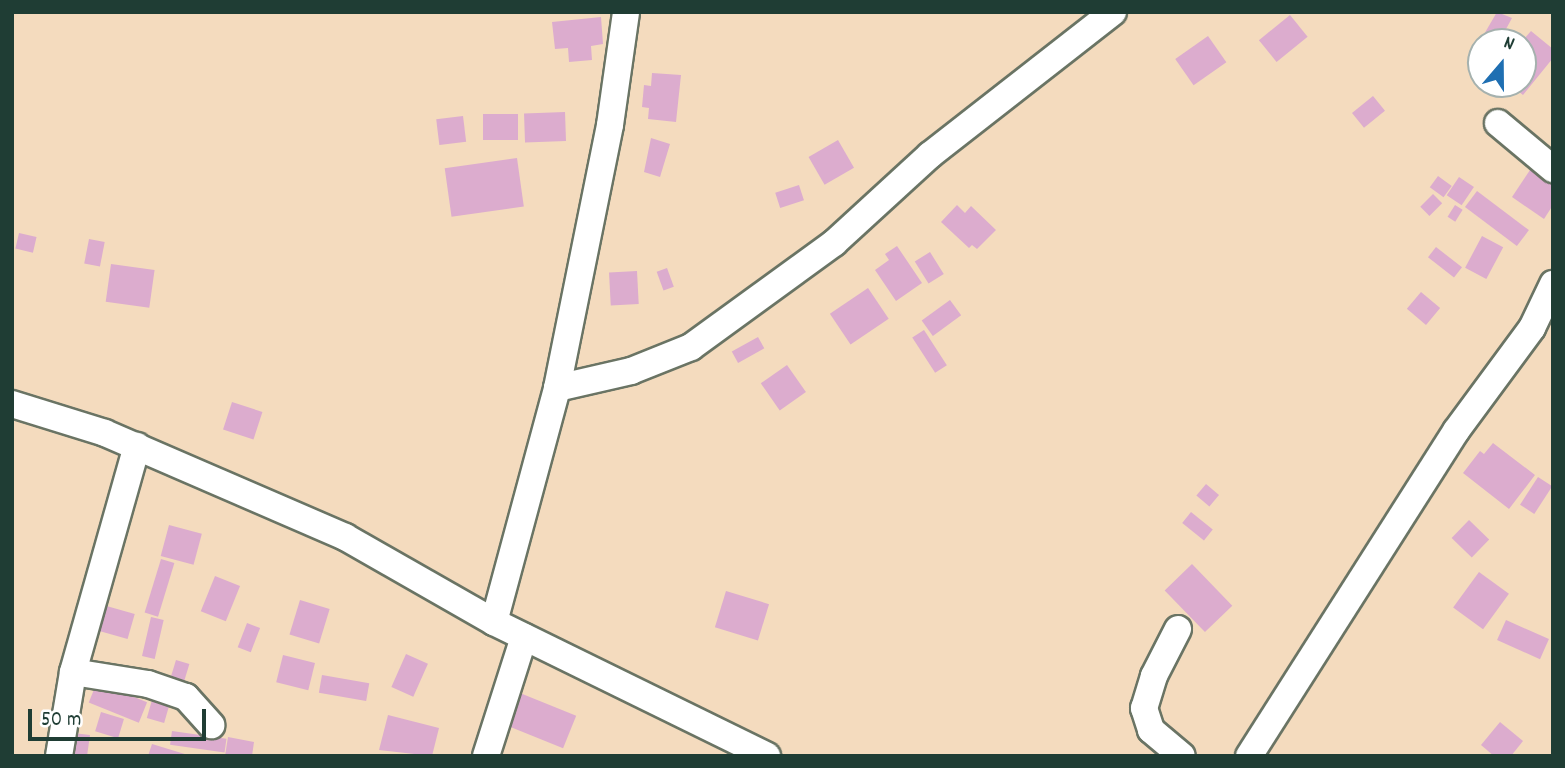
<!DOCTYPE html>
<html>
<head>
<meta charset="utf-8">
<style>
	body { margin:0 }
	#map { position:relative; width:1565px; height:768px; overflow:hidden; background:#f4dbbe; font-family:Dekko,sans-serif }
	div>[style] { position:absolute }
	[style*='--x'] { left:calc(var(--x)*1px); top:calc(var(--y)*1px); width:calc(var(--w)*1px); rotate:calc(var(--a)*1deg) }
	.building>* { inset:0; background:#dcacce; transform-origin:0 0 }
	.roads { filter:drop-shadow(2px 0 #6a7464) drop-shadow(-2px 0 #6a7464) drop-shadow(0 2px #6a7464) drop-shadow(0 -2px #6a7464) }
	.minor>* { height:26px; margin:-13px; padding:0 13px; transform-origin:13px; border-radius:13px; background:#fff }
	span { translate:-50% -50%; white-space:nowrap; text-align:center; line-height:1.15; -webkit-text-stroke:5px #fff; paint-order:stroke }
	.frame { position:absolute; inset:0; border:14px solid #1f3d34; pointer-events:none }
	.north { position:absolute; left:1467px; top:28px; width:70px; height:70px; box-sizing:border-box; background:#fff; border:2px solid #a5b1ae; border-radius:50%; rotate:20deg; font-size:19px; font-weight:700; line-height:28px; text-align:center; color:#1f3d34 }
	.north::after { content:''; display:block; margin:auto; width:24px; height:32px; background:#1f6fb2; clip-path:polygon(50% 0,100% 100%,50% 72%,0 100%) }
	.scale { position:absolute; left:28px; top:709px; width:178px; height:32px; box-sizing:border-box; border:4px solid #1f3d34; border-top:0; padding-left:9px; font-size:21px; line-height:24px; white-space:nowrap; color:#1f3d34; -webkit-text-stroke:5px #fff; paint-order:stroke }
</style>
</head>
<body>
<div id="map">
	<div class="building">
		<i style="clip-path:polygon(1497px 12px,1512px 18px,1499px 42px,1493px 42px,1483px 36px)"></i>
		<i style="left:1290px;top:15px;width:28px;height:40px;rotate:51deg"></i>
		<i style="clip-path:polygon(601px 17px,603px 44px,591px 46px,592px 60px,569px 62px,568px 48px,555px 49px,552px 22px)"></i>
		<i style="clip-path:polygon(1531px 31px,1553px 49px,1553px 58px,1523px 95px,1509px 84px,1523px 84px,1523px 40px)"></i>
		<i style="left:1208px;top:36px;width:32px;height:40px;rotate:55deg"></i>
		<i style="clip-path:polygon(652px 73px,681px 75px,676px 122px,648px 119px,649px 108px,642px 107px,644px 85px,651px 86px)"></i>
		<i style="left:1373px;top:96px;width:19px;height:27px;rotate:51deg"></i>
		<i style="left:565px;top:112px;width:29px;height:41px;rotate:88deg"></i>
		<i style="left:483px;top:114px;width:35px;height:26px"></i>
		<i style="left:463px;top:116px;width:26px;height:27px;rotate:83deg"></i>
		<i style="clip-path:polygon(651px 138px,670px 144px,660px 177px,644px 172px)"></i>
		<i style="left:838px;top:140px;width:32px;height:34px;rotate:60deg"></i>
		<i style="left:517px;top:158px;width:49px;height:73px;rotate:82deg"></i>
		<i style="clip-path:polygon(1530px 170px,1553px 185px,1553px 205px,1544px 219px,1512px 197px)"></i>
		<i style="left:1438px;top:176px;width:17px;height:14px;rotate:36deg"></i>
		<i style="left:1459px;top:177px;width:18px;height:22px;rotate:34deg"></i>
		<i style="left:799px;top:185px;width:16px;height:25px;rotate:72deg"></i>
		<i style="left:1477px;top:191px;width:65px;height:20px;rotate:37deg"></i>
		<i style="left:1433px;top:194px;width:13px;height:18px;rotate:45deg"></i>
		<i style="clip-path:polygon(957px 205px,965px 213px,971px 206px,996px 230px,977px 249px,972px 245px,969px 248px,941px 222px)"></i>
		<i style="left:1455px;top:205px;width:9px;height:14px;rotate:32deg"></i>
		<i style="left:19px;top:233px;width:18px;height:16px;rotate:13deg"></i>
		<i style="left:1482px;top:236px;width:24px;height:36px;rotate:28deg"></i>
		<i style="left:89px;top:239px;width:16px;height:25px;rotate:11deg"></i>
		<i style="clip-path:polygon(897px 246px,922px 283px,896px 301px,875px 270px,889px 260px,885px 254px)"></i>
		<i style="left:1436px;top:247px;width:33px;height:13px;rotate:38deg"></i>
		<i style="left:930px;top:252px;width:26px;height:18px;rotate:58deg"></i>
		<i style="left:111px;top:264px;width:44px;height:38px;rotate:8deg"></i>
		<i style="left:667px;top:268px;width:20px;height:11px;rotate:70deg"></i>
		<i style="left:637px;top:271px;width:33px;height:28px;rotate:87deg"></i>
		<i style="left:868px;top:288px;width:37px;height:46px;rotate:56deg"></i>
		<i style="left:1421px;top:292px;width:25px;height:22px;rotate:40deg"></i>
		<i style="left:950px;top:300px;width:19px;height:35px;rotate:54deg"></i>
		<i style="left:924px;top:330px;width:42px;height:14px;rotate:57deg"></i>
		<i style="left:758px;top:337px;width:13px;height:30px;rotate:61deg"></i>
		<i style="left:787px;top:365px;width:33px;height:32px;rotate:55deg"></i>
		<i style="left:232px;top:402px;width:32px;height:29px;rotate:18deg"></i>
		<i style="clip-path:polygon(1493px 443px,1535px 475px,1509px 509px,1463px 473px,1480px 451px,1484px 454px)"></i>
		<i style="left:1538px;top:477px;width:17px;height:33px;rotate:33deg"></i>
		<i style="left:1206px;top:484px;width:17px;height:15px;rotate:40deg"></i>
		<i style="left:1191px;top:512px;width:28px;height:14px;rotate:39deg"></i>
		<i style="left:1469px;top:520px;width:28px;height:25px;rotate:44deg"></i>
		<i style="left:169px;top:525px;width:34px;height:32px;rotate:15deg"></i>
		<i style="left:161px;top:559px;width:14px;height:56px;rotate:17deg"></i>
		<i style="left:1192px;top:564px;width:58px;height:38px;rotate:46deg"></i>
		<i style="left:1479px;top:572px;width:37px;height:44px;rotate:36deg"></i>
		<i style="left:215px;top:576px;width:27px;height:38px;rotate:22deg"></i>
		<i style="left:726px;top:591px;width:45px;height:38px;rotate:17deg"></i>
		<i style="left:300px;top:600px;width:31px;height:36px;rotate:17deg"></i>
		<i style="left:103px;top:605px;width:33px;height:26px;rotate:16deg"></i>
		<i style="left:151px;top:617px;width:13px;height:40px;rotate:13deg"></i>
		<i style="left:1506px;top:620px;width:47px;height:22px;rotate:24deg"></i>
		<i style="left:247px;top:623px;width:14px;height:26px;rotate:21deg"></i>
		<i style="left:406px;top:654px;width:24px;height:36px;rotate:24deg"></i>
		<i style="left:283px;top:655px;width:33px;height:28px;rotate:14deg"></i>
		<i style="left:176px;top:660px;width:14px;height:23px;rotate:17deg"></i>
		<i style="left:322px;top:675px;width:48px;height:18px;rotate:10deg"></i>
		<i style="left:97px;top:682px;width:54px;height:22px;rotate:22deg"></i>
		<i style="left:515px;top:691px;width:66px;height:35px;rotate:22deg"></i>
		<i style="left:154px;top:693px;width:18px;height:26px;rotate:16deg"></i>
		<i style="left:101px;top:712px;width:24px;height:20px;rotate:17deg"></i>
		<i style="clip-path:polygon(388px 715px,439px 728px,432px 756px,379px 750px)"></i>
		<i style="clip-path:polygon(1500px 722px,1523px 741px,1511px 756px,1494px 756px,1481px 745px)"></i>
		<i style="left:172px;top:731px;width:55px;height:14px;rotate:8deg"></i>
		<i style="clip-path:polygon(65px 732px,90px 735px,87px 756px,62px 756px)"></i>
		<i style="clip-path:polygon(228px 737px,254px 742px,252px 756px,225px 756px)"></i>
		<i style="clip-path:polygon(152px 744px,188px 755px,187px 756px,148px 756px)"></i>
	</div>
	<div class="roads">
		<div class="minor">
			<i style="--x:1498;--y:123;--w:72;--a:39.9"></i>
			<i style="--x:557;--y:388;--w:76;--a:-12.9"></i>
			<i style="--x:631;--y:371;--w:65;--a:-21.8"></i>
			<i style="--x:691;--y:347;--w:177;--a:-36"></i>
			<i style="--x:834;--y:243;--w:130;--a:-42.5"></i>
			<i style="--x:930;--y:155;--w:232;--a:-38"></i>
			<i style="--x:12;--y:404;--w:97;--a:17.3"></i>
			<i style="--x:105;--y:433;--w:262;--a:23.4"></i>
			<i style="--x:345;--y:537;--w:172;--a:29.7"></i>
			<i style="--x:494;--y:622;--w:304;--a:26.1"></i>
			<i style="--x:494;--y:622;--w:242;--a:-74.9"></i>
			<i style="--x:557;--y:388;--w:268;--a:-78.6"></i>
			<i style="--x:610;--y:125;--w:114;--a:-81.9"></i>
			<i style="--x:1178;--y:629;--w:53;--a:117.1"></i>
			<i style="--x:1154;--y:676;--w:34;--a:107"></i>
			<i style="--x:1144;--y:708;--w:23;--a:72"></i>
			<i style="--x:1151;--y:730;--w:40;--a:40"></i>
			<i style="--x:73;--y:672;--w:76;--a:9.1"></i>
			<i style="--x:148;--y:684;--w:40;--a:18.9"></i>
			<i style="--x:186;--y:697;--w:38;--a:48"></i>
			<i style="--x:59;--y:756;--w:85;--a:-80.5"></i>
			<i style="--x:73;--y:672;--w:235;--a:-74.2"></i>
			<i style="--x:486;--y:756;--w:125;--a:-72.3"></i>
			<i style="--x:1249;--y:756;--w:385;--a:-57.5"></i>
			<i style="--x:1456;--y:431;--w:128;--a:-53.6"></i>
			<i style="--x:1532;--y:328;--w:49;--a:-64.5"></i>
		</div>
	</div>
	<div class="frame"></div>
	<div class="north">N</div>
	<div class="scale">50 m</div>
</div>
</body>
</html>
